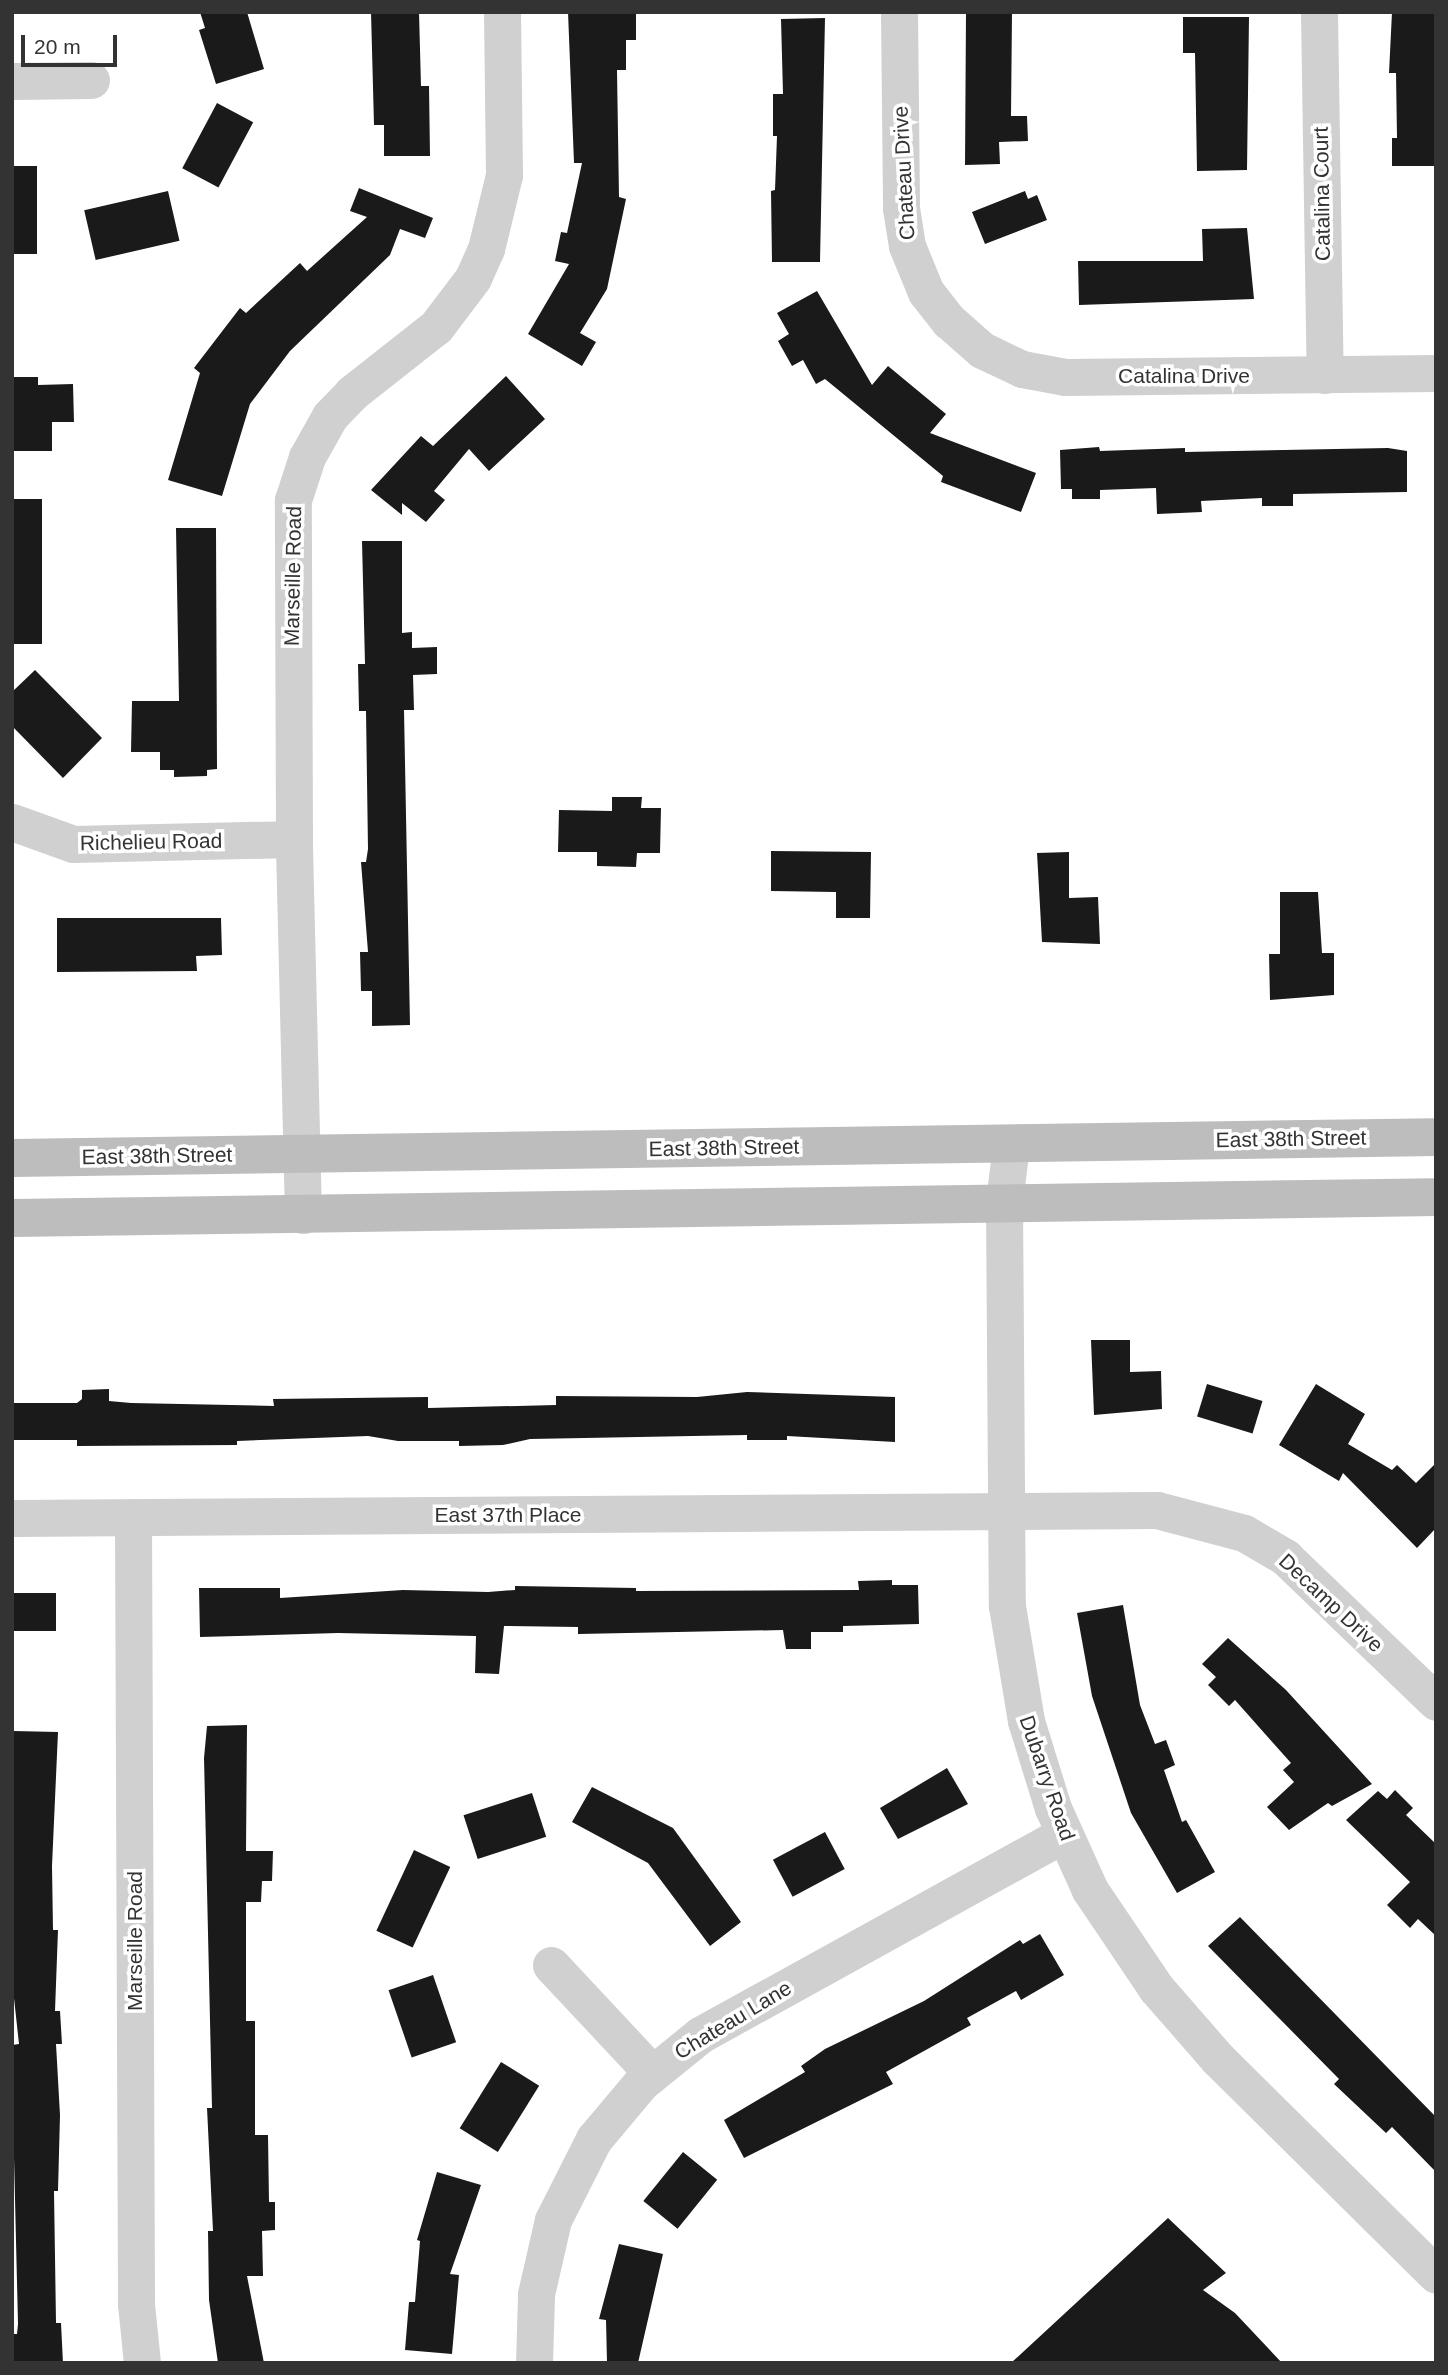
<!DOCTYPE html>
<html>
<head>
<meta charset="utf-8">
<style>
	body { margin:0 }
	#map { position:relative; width:1448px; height:2375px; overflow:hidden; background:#fff; font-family:Helvetica,sans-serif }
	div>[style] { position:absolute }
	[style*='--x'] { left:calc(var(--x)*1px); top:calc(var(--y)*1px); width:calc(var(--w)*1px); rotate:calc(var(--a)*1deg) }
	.building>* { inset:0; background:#1a1a1a; transform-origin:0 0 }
	.minor>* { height:37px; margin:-18.5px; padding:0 18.5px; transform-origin:18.5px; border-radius:18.5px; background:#d0d0d0 }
	.secondary>* { height:38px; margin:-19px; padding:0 19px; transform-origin:19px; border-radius:19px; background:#bdbdbd }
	span { translate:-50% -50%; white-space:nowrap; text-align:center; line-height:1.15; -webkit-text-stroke:7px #fff; paint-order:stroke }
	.street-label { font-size:21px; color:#333 }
	.frame { position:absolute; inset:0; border:14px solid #333; pointer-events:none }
	.scale { position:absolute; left:21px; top:35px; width:96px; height:32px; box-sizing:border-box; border:4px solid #333; border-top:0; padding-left:9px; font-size:21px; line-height:24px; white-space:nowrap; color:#333; -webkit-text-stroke:5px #fff; paint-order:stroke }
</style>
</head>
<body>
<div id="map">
	<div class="building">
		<i style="clip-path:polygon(200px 12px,247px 12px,264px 69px,216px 84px,199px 30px,205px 28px)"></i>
		<i style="clip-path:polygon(371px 12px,419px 12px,421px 86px,429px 86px,430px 156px,384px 156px,384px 125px,374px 125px)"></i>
		<i style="clip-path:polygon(568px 12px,636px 12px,636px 40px,626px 40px,626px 70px,617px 70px,619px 197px,626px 199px,607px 289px,580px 333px,596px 342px,582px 366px,528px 334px,569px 264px,555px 261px,561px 232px,567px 233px,582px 163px,574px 163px)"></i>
		<i style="clip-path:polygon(966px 12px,1012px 12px,1011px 116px,1027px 116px,1028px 141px,999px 142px,1000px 164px,965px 165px)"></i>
		<i style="clip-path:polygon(1392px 12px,1436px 12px,1436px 166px,1392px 166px,1392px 138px,1397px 138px,1396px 73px,1389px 73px)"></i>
		<i style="clip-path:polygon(1183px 17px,1249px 17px,1247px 170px,1197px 171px,1195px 53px,1183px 53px)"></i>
		<i style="clip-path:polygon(825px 18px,820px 262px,772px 262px,771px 191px,775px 190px,777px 136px,773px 136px,773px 94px,783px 94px,781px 19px)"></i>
		<i style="left:217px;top:103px;width:41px;height:74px;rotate:28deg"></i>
		<i style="left:12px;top:166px;width:25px;height:88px"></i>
		<i style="clip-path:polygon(359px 188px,433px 218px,425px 238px,400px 229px,390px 255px,290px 351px,250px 404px,222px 496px,168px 480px,200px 373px,194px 368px,240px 308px,246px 313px,300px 263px,307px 271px,367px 217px,350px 211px)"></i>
		<i style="left:168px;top:191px;width:51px;height:86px;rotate:77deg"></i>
		<i style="clip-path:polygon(1025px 191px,1028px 199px,1037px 195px,1047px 220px,985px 244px,972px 212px)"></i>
		<i style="clip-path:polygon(1247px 228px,1254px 299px,1079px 305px,1078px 261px,1203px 261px,1202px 229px)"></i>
		<i style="clip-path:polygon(817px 291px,872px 385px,888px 366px,946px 414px,930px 433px,1036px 473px,1021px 512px,941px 482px,943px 476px,825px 379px,816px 384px,803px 360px,792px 366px,778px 341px,789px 334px,777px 313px)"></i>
		<i style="clip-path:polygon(506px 376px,545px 419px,489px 471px,469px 449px,434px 491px,445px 500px,426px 522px,402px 503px,402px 515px,371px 490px,421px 436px,433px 446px)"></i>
		<i style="clip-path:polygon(12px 377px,38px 377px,38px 385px,73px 384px,74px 422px,52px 422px,52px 451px,12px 451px)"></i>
		<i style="clip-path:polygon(1099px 447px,1100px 451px,1185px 448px,1185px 452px,1388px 448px,1407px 451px,1407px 492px,1293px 494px,1293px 506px,1262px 506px,1262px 498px,1201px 501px,1202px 512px,1157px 514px,1156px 488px,1100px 490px,1100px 499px,1072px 499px,1072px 489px,1061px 489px,1060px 450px)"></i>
		<i style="left:12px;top:499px;width:30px;height:145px"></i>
		<i style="clip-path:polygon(176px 528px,216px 528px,217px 769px,207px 770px,207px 776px,174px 777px,174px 770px,160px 770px,160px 752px,131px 752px,132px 701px,179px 701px)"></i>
		<i style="clip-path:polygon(362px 541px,402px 541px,402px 633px,412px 632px,412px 648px,437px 647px,437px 674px,413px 675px,414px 710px,404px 710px,410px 1025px,372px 1026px,372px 991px,361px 991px,360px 952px,368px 952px,361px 862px,366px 862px,368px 849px,366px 711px,359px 711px,358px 664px,365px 664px)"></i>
		<i style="clip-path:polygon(35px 670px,102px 738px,63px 778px,12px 726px,12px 692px)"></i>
		<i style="clip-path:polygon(612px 797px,642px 797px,641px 808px,661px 808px,660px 853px,637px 853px,636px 867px,597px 866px,597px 852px,558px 852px,559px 810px,612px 811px)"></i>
		<i style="clip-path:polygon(771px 851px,871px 852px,870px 918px,836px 918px,836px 892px,771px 891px)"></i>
		<i style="clip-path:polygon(1069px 852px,1069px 898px,1098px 897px,1100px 944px,1042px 942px,1037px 853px)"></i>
		<i style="clip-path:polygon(1280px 892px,1318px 892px,1322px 953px,1334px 953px,1334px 995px,1270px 1000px,1269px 954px,1280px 954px)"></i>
		<i style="clip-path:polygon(57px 918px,221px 918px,222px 955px,196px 956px,197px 971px,57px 972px)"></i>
		<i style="clip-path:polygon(1091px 1340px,1130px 1340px,1130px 1372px,1161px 1371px,1162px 1409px,1094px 1415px)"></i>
		<i style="left:1207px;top:1384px;width:58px;height:34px;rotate:17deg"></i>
		<i style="clip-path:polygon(1316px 1384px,1365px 1414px,1348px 1444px,1392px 1470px,1397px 1465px,1416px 1483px,1436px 1463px,1436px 1528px,1417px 1548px,1343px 1473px,1339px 1481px,1279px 1445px)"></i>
		<i style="clip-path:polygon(109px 1389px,109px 1401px,131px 1403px,274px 1406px,273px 1399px,428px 1397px,428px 1408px,556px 1405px,556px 1396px,697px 1397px,747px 1392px,895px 1397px,895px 1442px,787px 1436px,787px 1440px,747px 1440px,747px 1435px,530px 1439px,503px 1445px,459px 1446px,459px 1441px,398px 1441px,368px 1436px,237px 1441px,237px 1445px,77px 1446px,77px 1440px,12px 1440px,12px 1403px,77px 1403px,82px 1399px,82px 1390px)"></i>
		<i style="clip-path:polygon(892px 1580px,892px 1585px,918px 1585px,919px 1624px,843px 1626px,843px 1632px,811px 1632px,811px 1649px,786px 1649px,783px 1630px,578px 1634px,578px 1627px,504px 1626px,499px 1674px,475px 1673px,476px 1636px,338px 1633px,200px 1637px,199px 1588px,280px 1588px,280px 1598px,403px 1590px,488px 1592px,515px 1590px,515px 1586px,636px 1588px,636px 1591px,859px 1590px,858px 1581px)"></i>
		<i style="left:12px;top:1593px;width:44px;height:38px"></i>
		<i style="clip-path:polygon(1123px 1605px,1140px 1705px,1155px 1744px,1166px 1740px,1175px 1765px,1164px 1770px,1182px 1822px,1186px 1820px,1215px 1872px,1177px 1893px,1131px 1813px,1092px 1696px,1077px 1613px)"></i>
		<i style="clip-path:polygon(1228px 1638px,1286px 1690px,1372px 1784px,1332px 1806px,1328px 1803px,1289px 1830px,1267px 1807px,1294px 1782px,1283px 1770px,1291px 1763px,1235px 1700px,1229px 1706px,1208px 1685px,1216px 1677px,1202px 1664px)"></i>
		<i style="clip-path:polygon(247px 1725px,246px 1851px,273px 1851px,272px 1881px,262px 1881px,261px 1902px,246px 1902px,246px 2021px,255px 2021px,255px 2135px,268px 2135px,269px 2202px,275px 2202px,275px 2230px,262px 2231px,263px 2276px,247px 2276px,264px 2363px,218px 2363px,209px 2300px,208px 2231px,213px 2231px,207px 2108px,212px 2108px,204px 1758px,207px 1726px)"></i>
		<i style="clip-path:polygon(13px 1731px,58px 1732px,52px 1866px,53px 1930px,58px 1930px,55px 2011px,60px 2011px,62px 2044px,56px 2044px,60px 2115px,58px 2191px,54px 2191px,56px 2323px,61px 2323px,63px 2363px,12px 2363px,12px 2334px,17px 2334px,18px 2324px,12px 2074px,12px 2045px,19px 2044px,13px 1989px)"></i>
		<i style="clip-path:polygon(947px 1768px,968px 1804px,898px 1839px,880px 1808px)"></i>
		<i style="clip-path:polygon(592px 1787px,673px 1828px,741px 1922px,710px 1946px,648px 1863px,572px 1822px)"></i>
		<i style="clip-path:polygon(1395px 1790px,1413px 1808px,1406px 1815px,1436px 1844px,1436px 1936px,1418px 1919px,1410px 1928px,1387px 1905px,1410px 1882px,1346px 1820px,1378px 1791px,1387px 1799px)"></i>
		<i style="left:532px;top:1793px;width:46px;height:72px;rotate:72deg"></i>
		<i style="left:825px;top:1832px;width:42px;height:59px;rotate:62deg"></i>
		<i style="left:414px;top:1850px;width:40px;height:89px;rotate:25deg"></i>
		<i style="clip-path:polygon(1240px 1917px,1436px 2117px,1436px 2172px,1392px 2127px,1386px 2133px,1334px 2084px,1339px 2079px,1208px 1946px)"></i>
		<i style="clip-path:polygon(1040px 1934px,1064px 1975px,1021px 2000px,1016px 1991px,967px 2018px,971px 2025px,886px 2072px,893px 2084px,744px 2158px,724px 2120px,805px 2072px,801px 2066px,825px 2049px,924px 2001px,1020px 1940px,1023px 1944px)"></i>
		<i style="left:433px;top:1975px;width:71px;height:47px;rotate:71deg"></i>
		<i style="left:501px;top:2062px;width:45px;height:78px;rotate:32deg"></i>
		<i style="left:683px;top:2152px;width:44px;height:63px;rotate:39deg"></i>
		<i style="clip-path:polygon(437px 2172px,481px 2185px,450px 2274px,459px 2275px,452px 2354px,405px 2350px,409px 2302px,415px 2302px,420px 2241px,417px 2240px)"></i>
		<i style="clip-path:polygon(1168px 2218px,1226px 2273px,1203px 2290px,1235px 2313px,1282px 2363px,1011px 2363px)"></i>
		<i style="clip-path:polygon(619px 2244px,663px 2254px,638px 2363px,607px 2363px,606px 2320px,599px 2319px)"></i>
	</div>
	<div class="minor">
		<i style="--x:899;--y:12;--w:196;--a:89.4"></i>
		<i style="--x:901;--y:208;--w:38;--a:81"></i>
		<i style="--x:907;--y:246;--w:50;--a:67.6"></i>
		<i style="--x:926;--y:292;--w:37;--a:52"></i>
		<i style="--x:949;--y:321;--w:44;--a:41.3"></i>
		<i style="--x:982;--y:350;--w:44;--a:25.4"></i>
		<i style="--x:1022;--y:369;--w:44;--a:10.5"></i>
		<i style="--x:1065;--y:377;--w:371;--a:-0.6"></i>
		<i style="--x:1319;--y:12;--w:363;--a:89.1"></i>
		<i style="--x:12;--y:81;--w:79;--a:-0.7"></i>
		<i style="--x:12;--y:822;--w:65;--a:19.8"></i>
		<i style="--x:73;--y:844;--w:221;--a:-1.3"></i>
		<i style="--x:1011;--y:1145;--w:57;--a:97"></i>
		<i style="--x:1004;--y:1202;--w:404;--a:89.6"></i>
		<i style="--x:1007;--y:1606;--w:117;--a:80.6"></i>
		<i style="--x:1026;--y:1721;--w:91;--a:72.8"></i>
		<i style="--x:1053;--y:1808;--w:90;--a:65.7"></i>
		<i style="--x:1090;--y:1890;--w:118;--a:56"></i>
		<i style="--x:1156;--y:1988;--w:93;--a:48.9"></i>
		<i style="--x:1217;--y:2058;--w:308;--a:44.7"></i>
		<i style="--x:303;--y:1215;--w:376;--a:-91.4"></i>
		<i style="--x:294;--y:839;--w:339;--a:-90.2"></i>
		<i style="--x:293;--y:500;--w:45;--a:-72"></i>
		<i style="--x:307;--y:457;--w:47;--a:-60.7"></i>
		<i style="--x:330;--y:416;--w:32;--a:-46"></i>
		<i style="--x:352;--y:393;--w:107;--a:-38.2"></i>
		<i style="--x:436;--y:327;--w:61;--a:-52.9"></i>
		<i style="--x:473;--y:278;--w:32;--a:-66"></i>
		<i style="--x:486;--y:249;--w:76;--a:-76.3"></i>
		<i style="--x:504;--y:175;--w:163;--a:-90.7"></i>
		<i style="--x:12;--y:1518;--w:1145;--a:-0.4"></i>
		<i style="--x:1157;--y:1510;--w:90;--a:14.8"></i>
		<i style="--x:1244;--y:1533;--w:48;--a:30.3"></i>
		<i style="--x:1285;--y:1557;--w:209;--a:43.8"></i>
		<i style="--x:133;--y:1518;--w:786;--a:89.78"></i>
		<i style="--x:136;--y:2304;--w:59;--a:84.2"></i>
		<i style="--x:551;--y:1965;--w:148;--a:46.9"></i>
		<i style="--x:534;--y:2363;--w:69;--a:-88.3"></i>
		<i style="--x:536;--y:2294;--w:76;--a:-77.1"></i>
		<i style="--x:553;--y:2220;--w:91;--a:-63.2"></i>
		<i style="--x:594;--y:2139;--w:73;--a:-50"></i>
		<i style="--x:641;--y:2083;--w:76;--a:-39.1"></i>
		<i style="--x:700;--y:2035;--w:416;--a:-28.9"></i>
	</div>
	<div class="secondary">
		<i style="--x:12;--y:1158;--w:1424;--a:-0.84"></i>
		<i style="--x:12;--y:1218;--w:1424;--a:-0.84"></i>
	</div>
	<div class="street-label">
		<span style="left:904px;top:173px;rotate:-93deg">Chateau Drive</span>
		<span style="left:1322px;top:194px;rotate:-91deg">Catalina Court</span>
		<span style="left:1184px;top:376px">Catalina Drive</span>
		<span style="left:293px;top:576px;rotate:-89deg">Marseille Road</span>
		<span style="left:151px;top:842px;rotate:-1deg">Richelieu Road</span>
		<span style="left:1291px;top:1139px;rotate:-1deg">East 38th Street</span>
		<span style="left:724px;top:1148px;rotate:-1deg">East 38th Street</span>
		<span style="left:157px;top:1156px;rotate:-1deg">East 38th Street</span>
		<span style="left:508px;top:1515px">East 37th Place</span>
		<span style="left:1331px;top:1603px;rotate:43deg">Decamp Drive</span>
		<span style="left:1047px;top:1778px;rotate:71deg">Dubarry Road</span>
		<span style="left:135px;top:1941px;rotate:-90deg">Marseille Road</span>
		<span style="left:733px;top:2020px;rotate:-31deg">Chateau Lane</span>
	</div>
	<div class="frame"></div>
	<div class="scale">20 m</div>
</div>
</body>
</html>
